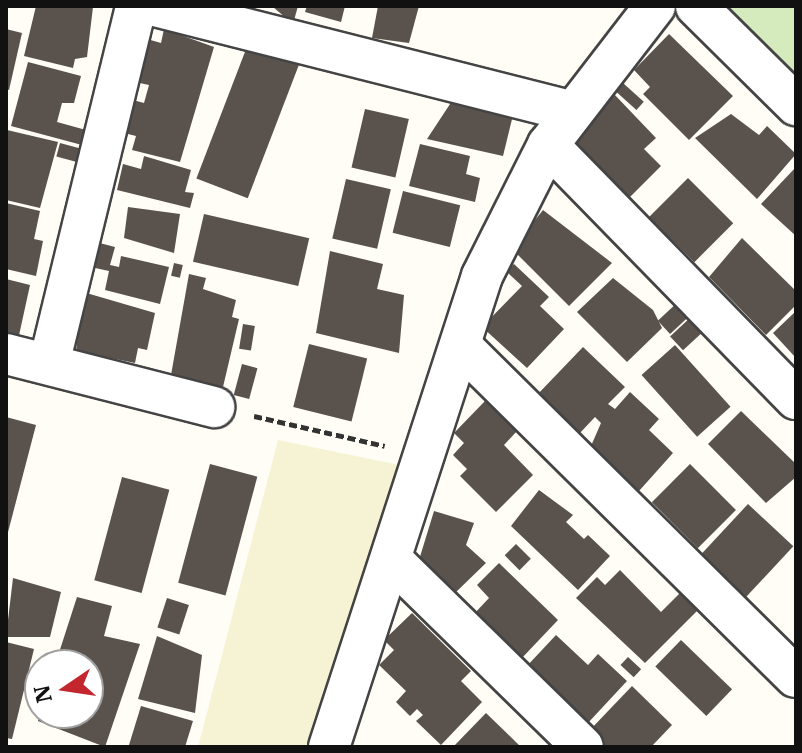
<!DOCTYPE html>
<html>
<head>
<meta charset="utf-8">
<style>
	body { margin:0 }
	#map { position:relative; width:802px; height:753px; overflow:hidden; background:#fffdf5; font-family:"IBM Plex Serif",serif }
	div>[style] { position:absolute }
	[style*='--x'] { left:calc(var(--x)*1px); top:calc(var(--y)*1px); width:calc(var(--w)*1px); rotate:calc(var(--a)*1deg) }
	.farmland>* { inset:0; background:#f6f3d4 }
	.green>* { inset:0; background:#d5ebbd }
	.building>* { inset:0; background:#5a524d; transform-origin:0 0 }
	.path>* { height:5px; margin-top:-2.5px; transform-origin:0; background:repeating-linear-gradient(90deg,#333 0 8px,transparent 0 12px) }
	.roads { filter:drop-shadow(2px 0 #444) drop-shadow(-2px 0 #444) drop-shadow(0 2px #444) drop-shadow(0 -2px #444) }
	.minor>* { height:40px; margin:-20px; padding:0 20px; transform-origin:20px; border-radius:20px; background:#fff }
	span { translate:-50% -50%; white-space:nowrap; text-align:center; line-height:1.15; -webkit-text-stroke:8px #fff; paint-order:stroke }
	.frame { position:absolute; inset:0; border:8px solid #111; pointer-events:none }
	.north { position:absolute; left:24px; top:649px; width:80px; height:80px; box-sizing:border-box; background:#fff; border:2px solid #a0a0a0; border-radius:50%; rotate:257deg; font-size:22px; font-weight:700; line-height:32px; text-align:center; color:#111 }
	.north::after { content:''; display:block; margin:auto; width:28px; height:36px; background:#c4262e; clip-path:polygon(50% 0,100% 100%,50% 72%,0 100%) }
</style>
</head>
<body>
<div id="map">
	<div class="farmland">
		<i style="clip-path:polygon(278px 440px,404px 466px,319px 747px,198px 747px)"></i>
	</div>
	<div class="green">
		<i style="clip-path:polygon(716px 6px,796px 6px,796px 85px)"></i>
	</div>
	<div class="building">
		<i style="clip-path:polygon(36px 6px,93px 7px,87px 57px,75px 59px,73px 68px,24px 56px)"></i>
		<i style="clip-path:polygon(298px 6px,293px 24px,273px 7px,273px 6px)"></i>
		<i style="clip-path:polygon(307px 6px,345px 6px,341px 22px,305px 12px)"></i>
		<i style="clip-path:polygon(378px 6px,419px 6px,409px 43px,372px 38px)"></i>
		<i style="clip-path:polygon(6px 29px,22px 33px,9px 90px,6px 89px)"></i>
		<i style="clip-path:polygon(164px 29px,214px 47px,180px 162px,132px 150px,136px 136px,124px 133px,133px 100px,144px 103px,149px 85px,135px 82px,147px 39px,161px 43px)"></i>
		<i style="clip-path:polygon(669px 34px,733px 96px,689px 140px,643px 94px,650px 87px,634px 70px)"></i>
		<i style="left:248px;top:44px;width:55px;height:144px;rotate:21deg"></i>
		<i style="clip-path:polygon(28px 62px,81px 76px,74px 103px,62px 103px,57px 122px,86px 130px,82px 145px,11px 126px)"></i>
		<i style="left:623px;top:83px;width:28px;height:11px;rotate:42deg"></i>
		<i style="clip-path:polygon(613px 93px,656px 138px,644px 149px,661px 166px,627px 200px,577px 143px,586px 119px)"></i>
		<i style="clip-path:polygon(452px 101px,513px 115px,503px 156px,427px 139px)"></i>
		<i style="left:365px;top:109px;width:45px;height:60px;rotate:13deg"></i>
		<i style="clip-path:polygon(731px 114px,759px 135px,767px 126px,796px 154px,757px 199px,695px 138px)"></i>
		<i style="clip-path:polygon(7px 130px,58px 142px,40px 208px,6px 200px)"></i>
		<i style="left:60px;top:143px;width:24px;height:14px;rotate:15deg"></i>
		<i style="clip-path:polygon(420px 144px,470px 156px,466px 174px,480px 178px,475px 202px,409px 186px)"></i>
		<i style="clip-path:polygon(144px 156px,191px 170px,185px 192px,194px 193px,190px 208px,117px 190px,123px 164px,141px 169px)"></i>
		<i style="clip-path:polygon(796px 167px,796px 236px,761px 204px)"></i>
		<i style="left:688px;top:178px;width:64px;height:55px;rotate:45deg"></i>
		<i style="left:346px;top:179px;width:46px;height:61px;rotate:13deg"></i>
		<i style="left:403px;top:191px;width:59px;height:43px;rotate:14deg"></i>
		<i style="clip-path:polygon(6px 203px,40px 211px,34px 239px,43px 241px,36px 276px,6px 269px)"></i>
		<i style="clip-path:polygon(128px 207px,180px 214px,174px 253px,124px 238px)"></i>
		<i style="clip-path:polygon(543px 210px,612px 263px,569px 306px,512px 249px)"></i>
		<i style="left:204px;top:214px;width:108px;height:49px;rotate:13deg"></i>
		<i style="clip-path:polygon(742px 238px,796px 291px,796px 305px,766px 335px,709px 277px)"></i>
		<i style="clip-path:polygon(92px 241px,115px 247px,110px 265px,119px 267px,121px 256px,169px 267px,160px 304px,105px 290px,109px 271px,86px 266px)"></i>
		<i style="clip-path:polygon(330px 251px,383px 264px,377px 289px,404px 295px,399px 353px,316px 333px)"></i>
		<i style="left:174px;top:263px;width:9px;height:13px;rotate:13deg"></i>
		<i style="clip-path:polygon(514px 264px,549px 297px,540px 306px,564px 329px,527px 368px,482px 327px,522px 286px,506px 271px)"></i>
		<i style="clip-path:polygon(189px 274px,206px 278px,203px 289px,236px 300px,232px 317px,239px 319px,223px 387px,171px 375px)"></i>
		<i style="clip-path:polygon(613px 278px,653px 310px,662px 328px,627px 362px,577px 312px)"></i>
		<i style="clip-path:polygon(6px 279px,30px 285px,18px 340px,6px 337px)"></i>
		<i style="clip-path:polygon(83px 292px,155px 313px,147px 350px,138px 348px,135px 363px,76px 351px)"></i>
		<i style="left:679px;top:301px;width:18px;height:29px;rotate:47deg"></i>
		<i style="clip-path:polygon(796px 311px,796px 358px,773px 333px)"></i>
		<i style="left:692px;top:316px;width:19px;height:30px;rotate:47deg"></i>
		<i style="left:243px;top:324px;width:12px;height:25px;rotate:9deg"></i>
		<i style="left:309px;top:344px;width:60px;height:65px;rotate:14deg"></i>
		<i style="left:675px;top:345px;width:83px;height:45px;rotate:48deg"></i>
		<i style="clip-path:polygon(583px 347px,625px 387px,608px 404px,615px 409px,630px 392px,659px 419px,649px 430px,673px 453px,639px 491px,591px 446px,601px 423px,595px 417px,578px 435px,536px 396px)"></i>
		<i style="left:242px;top:364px;width:16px;height:32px;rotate:15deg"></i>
		<i style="clip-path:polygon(485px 401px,517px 431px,504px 445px,533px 475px,496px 512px,460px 476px,467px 469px,453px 455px,464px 443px,454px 433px)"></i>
		<i style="clip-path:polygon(741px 411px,796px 464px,796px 477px,766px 503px,708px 444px)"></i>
		<i style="clip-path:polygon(6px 417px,36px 425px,7px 536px,6px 536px)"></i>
		<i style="left:210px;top:464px;width:49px;height:123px;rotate:15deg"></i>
		<i style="left:690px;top:464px;width:65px;height:54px;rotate:45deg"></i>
		<i style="left:122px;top:477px;width:49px;height:107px;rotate:15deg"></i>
		<i style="clip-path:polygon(539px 490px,573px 515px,566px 522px,584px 539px,588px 535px,610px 556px,578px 590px,511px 526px)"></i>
		<i style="left:748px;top:504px;width:62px;height:69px;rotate:43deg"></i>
		<i style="clip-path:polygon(434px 511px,474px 523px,466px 545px,486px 563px,456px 592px,419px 560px)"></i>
		<i style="left:516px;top:544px;width:21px;height:16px;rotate:45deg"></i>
		<i style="clip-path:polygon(499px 563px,558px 620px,520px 660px,473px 615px,489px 598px,477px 585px)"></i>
		<i style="clip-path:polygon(620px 570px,661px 612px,683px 590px,700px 608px,645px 663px,576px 598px,597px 577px,605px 585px)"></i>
		<i style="clip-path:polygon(13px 578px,61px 592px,50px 637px,6px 637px)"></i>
		<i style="clip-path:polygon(77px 597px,112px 606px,104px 636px,140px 644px,105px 747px,38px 721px,40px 713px,88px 713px,88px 665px,55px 665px)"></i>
		<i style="left:167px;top:598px;width:23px;height:31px;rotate:18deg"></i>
		<i style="clip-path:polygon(412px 613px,471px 671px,461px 681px,482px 702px,441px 745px,416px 721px,423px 715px,417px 709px,410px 716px,396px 702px,406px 691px,379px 665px,394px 650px,384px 640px)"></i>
		<i style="clip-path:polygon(556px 635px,588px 665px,598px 654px,627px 681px,587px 724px,526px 667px)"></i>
		<i style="clip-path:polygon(157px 636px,202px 655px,195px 713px,138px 699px)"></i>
		<i style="left:681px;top:640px;width:71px;height:37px;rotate:44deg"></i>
		<i style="clip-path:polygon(6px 642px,34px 649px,12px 739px,6px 738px)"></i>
		<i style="left:628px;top:657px;width:18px;height:11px;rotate:43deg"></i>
		<i style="clip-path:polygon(632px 686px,672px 725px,651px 747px,606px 747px,589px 731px)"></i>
		<i style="clip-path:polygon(141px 706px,193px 721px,185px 747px,129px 745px)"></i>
		<i style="clip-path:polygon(486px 713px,521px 747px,453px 747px)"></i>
	</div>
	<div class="path">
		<i style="--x:254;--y:416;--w:134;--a:12.9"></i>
	</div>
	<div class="roads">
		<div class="minor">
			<i style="--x:155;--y:6;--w:431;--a:14.2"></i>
			<i style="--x:696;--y:6;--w:141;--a:44.7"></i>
			<i style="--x:548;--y:145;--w:355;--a:45.7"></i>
			<i style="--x:460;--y:345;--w:472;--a:44.7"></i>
			<i style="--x:6;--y:354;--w:215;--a:14.3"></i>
			<i style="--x:49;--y:364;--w:368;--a:-76.3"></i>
			<i style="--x:392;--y:560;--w:267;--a:44.4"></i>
			<i style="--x:329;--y:747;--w:495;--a:-72"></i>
			<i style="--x:482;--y:276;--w:147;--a:-63.3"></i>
			<i style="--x:548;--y:145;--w:175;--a:-52.4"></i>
		</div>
	</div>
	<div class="frame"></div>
	<div class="north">N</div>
</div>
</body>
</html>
